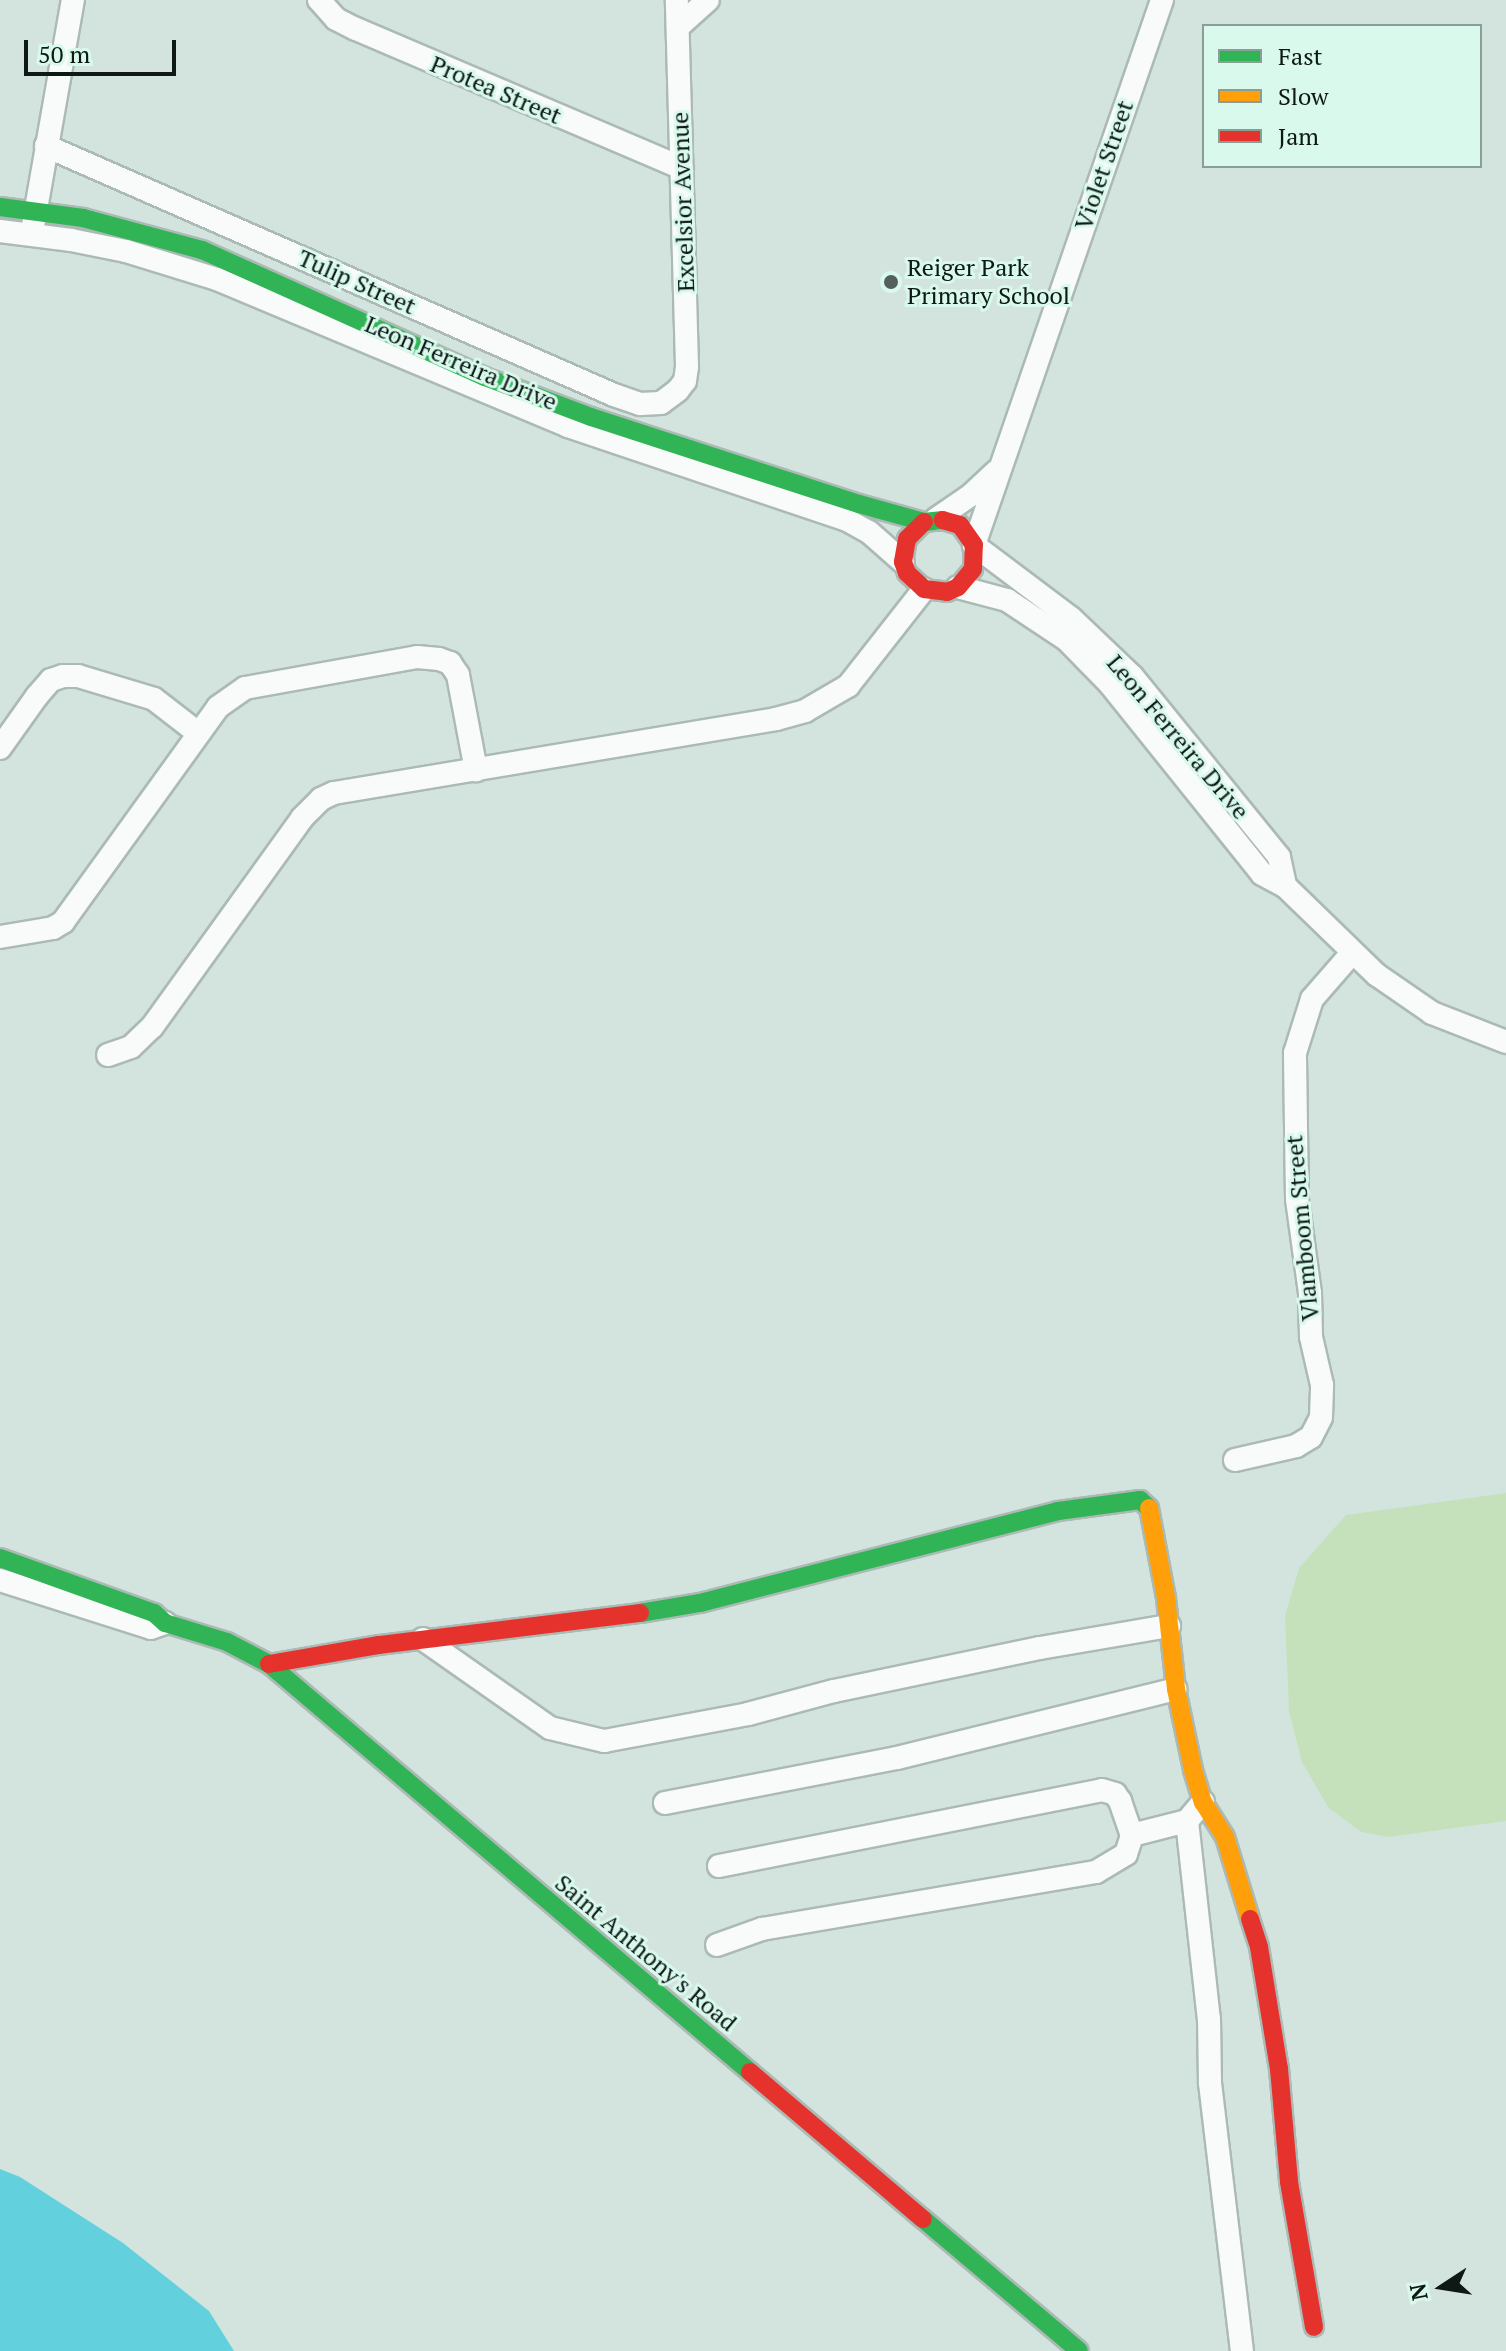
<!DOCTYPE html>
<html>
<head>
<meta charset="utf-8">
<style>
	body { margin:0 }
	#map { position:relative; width:1506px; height:2351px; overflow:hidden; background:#d3e4de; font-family:"PT Serif",serif }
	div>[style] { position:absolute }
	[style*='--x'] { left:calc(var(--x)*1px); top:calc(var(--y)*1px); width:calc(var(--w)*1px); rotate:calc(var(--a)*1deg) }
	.green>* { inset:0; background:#c4e1bc }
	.water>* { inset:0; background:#62d1dd }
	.roads { filter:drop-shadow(2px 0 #acbab5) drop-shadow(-2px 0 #acbab5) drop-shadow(0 2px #acbab5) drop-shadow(0 -2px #acbab5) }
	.street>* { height:22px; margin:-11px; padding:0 11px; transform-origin:11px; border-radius:11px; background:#f8fbfa }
	.fast>* { height:18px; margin:-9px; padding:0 9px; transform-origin:9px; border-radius:9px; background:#30b455 }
	.slow>* { height:18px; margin:-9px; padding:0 9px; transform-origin:9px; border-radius:9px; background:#ff9f0a }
	.jam>* { height:18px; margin:-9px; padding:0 9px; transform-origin:9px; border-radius:9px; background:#e5322d }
	.dots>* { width:22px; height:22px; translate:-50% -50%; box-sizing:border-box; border:4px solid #d9f9ed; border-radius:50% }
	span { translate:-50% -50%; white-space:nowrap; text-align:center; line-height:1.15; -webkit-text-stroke:6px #d9f9ed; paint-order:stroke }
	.street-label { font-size:24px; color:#0e1915 }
	.poi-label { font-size:24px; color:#0e1915 }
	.left { translate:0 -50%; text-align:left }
	.legend { position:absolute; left:1202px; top:24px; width:280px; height:144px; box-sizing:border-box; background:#d9f9ed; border:2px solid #889f97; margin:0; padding:10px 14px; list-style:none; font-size:24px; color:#0e1915 }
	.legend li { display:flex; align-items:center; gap:16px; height:40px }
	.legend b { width:40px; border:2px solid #889f97 }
	.north { position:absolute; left:1402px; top:2247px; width:80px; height:80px; -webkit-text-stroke:6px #d9f9ed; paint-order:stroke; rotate:258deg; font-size:22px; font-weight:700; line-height:32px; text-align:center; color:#0e1915 }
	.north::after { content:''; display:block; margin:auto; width:28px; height:36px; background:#0e1915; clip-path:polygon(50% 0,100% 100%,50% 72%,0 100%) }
	.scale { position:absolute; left:24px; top:40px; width:152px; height:36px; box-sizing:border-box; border:4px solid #0e1915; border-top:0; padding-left:10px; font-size:24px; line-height:28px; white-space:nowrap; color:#0e1915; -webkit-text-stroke:6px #d9f9ed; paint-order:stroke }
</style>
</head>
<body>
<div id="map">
	<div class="green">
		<i style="clip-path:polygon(1506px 1493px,1506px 1821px,1388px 1837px,1361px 1832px,1328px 1807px,1302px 1762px,1289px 1711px,1285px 1616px,1299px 1568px,1346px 1515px)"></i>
	</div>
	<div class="water">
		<i style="clip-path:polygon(0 2169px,20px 2177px,123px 2243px,209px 2311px,234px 2351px,0 2351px)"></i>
	</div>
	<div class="roads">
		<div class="street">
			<i style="--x:319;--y:0;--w:25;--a:48"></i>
			<i style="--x:336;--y:19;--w:22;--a:27"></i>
			<i style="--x:356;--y:29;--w:354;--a:23.1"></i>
			<i style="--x:1162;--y:0;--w:577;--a:109.03"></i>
			<i style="--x:974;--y:545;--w:121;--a:37"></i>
			<i style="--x:1071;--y:618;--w:84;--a:43.6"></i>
			<i style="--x:1132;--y:676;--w:233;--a:50.9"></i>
			<i style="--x:1279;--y:857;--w:30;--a:78"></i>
			<i style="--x:678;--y:27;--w:40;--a:-42"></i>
			<i style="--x:46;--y:146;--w:620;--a:23.67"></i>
			<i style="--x:614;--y:395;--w:28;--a:19"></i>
			<i style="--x:640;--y:404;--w:21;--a:-3"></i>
			<i style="--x:661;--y:403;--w:21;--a:-37"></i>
			<i style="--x:678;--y:390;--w:11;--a:-52"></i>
			<i style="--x:685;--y:381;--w:15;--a:-82"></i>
			<i style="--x:687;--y:366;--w:366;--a:-91.6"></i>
			<i style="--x:33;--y:226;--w:230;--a:-80"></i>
			<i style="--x:0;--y:231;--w:72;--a:7.2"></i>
			<i style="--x:71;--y:240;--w:56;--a:11.3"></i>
			<i style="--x:126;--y:251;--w:95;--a:17.1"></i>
			<i style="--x:217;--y:279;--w:381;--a:22.7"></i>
			<i style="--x:568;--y:426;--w:294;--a:18.6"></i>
			<i style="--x:847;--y:520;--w:25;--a:29"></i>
			<i style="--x:869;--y:532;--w:45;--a:41.4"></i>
			<i style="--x:936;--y:519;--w:42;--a:-34.4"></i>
			<i style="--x:971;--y:495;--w:35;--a:-43"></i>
			<i style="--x:958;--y:587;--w:51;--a:14.9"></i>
			<i style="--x:1007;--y:600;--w:72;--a:33.7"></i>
			<i style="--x:1067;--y:640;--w:62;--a:45.7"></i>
			<i style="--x:1110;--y:684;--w:243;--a:51.3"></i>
			<i style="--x:1262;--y:874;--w:26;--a:28"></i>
			<i style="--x:1285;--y:886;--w:128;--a:44.1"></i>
			<i style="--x:1377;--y:975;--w:67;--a:34.6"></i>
			<i style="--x:1432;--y:1013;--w:79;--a:21.4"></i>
			<i style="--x:0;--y:748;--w:64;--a:-54.6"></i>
			<i style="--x:37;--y:696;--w:21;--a:-49"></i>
			<i style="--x:51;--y:680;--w:13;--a:-18"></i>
			<i style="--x:63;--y:676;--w:15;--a:0"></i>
			<i style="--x:78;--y:676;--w:79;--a:16.8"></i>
			<i style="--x:154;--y:699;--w:56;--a:37.7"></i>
			<i style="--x:0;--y:937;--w:54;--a:-9.6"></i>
			<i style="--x:53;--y:928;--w:12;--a:-31"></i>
			<i style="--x:63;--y:922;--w:265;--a:-54.2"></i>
			<i style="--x:218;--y:707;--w:33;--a:-35"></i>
			<i style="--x:245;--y:688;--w:175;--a:-10.2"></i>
			<i style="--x:417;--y:657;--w:22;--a:5"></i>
			<i style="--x:439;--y:659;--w:12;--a:20"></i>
			<i style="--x:450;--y:663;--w:14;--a:56"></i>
			<i style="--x:458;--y:675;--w:97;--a:79.3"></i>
			<i style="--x:108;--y:1055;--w:24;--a:-19"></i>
			<i style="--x:131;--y:1047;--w:29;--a:-44"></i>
			<i style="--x:152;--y:1027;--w:257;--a:-54.3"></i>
			<i style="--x:302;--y:818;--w:27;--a:-45"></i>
			<i style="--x:321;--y:799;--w:14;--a:-25"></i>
			<i style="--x:334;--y:793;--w:448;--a:-9.5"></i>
			<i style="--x:776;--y:719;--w:30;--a:-15"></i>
			<i style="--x:805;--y:711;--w:50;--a:-30.2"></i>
			<i style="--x:848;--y:686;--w:123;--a:-51.9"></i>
			<i style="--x:1235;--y:1460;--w:63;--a:-12.9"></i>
			<i style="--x:1296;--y:1446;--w:17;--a:-31"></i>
			<i style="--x:1311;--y:1437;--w:22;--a:-63"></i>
			<i style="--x:1321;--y:1417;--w:32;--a:-88"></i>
			<i style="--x:1322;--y:1385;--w:49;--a:-102.9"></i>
			<i style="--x:1311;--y:1337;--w:44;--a:-91.3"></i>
			<i style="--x:1310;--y:1293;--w:95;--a:-97.9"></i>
			<i style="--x:1297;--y:1199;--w:146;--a:-90.8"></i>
			<i style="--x:1295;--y:1053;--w:57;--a:-72.5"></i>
			<i style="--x:1312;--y:999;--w:61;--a:-49"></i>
			<i style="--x:0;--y:1580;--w:158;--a:17.6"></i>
			<i style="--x:151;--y:1628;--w:15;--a:-20"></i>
			<i style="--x:423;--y:1639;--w:155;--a:35"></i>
			<i style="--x:550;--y:1728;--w:56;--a:13.5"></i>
			<i style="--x:604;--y:1741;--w:147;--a:-10.6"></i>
			<i style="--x:748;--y:1714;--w:89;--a:-15"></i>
			<i style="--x:834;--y:1691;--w:210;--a:-11.8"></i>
			<i style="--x:1040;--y:1648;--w:131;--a:-9.7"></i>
			<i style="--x:1203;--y:1802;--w:25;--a:130"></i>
			<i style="--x:1187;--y:1821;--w:199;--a:83.7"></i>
			<i style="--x:1209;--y:2019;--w:64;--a:89.1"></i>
			<i style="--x:1210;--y:2083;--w:270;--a:83.2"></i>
			<i style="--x:665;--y:1803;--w:236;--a:-11"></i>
			<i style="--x:897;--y:1758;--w:287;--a:-13.9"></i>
			<i style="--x:719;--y:1866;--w:390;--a:-11.2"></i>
			<i style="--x:1102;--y:1790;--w:14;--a:17"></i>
			<i style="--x:1115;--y:1794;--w:9;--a:54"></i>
			<i style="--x:1120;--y:1801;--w:36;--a:71"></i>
			<i style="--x:1132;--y:1835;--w:57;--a:-14.3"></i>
			<i style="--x:717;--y:1945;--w:48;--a:-19.6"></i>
			<i style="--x:762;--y:1929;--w:339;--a:-9.7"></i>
			<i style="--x:1096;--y:1872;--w:35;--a:-31"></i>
			<i style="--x:1126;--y:1854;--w:20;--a:-72"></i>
		</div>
		<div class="fast">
			<i style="--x:0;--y:207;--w:84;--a:7.5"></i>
			<i style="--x:83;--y:218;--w:123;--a:15.1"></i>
			<i style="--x:202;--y:250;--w:310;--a:24.2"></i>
			<i style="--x:485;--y:377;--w:113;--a:20.7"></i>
			<i style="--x:591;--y:417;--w:282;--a:18"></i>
			<i style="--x:859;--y:504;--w:67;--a:15.5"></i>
			<i style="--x:924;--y:522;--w:19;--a:-6"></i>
			<i style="--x:0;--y:1558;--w:164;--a:19.7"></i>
			<i style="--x:154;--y:1613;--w:15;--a:42"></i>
			<i style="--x:165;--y:1623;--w:65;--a:17"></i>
			<i style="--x:227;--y:1642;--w:47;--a:27.6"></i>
			<i style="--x:269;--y:1664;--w:631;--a:40.31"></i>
			<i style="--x:640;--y:1613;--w:61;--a:-9.5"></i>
			<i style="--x:700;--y:1603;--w:370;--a:-14.4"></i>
			<i style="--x:1058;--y:1511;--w:83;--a:-7.6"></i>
			<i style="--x:1140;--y:1500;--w:12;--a:42"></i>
			<i style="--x:923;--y:2219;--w:204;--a:40.2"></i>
		</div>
		<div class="slow">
			<i style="--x:1149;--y:1508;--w:92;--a:79.3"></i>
			<i style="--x:1166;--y:1598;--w:92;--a:83.7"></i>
			<i style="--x:1176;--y:1689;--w:83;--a:78.1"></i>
			<i style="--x:1193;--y:1770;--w:34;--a:73"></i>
			<i style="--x:1203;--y:1802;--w:41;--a:57.8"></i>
			<i style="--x:1225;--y:1837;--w:86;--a:73"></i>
		</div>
		<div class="jam">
			<i style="--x:924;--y:522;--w:24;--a:135"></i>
			<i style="--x:907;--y:539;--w:23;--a:100"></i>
			<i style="--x:903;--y:562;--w:12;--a:70"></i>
			<i style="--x:907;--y:573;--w:23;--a:43"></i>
			<i style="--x:924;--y:589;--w:23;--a:7"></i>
			<i style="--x:947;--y:592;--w:12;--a:-24"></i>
			<i style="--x:958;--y:587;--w:23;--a:-50"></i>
			<i style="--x:973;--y:569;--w:24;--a:-88"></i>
			<i style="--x:974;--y:545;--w:24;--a:-125"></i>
			<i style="--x:960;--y:525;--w:18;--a:-164"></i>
			<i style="--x:269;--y:1664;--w:112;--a:-9.8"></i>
			<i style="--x:379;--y:1645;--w:263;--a:-7"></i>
			<i style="--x:1250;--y:1919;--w:29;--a:72"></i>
			<i style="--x:1259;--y:1947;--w:124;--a:80.7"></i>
			<i style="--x:1279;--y:2069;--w:113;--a:84.9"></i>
			<i style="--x:1289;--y:2182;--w:147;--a:80.2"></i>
			<i style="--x:750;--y:2072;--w:227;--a:40.4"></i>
		</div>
	</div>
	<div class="dots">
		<i style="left:891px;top:282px;background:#53605b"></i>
	</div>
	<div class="street-label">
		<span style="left:496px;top:90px;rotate:23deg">Protea Street</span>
		<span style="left:1104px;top:165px;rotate:-71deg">Violet Street</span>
		<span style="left:683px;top:202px;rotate:-92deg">Excelsior Avenue</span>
		<span style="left:357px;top:282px;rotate:24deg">Tulip Street</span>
		<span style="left:461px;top:363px;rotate:23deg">Leon Ferreira Drive</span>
		<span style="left:1178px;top:737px;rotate:50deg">Leon Ferreira Drive</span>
		<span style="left:1302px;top:1228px;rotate:-95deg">Vlamboom Street</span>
		<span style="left:646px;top:1953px;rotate:40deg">Saint Anthony's Road</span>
	</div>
	<div class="poi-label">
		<span class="left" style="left:907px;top:282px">Reiger Park<br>Primary School</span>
	</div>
	<ul class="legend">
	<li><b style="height:10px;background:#30b455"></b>Fast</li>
	<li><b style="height:10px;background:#ff9f0a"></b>Slow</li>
	<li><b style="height:10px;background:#e5322d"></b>Jam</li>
	</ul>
	<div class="north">N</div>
	<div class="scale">50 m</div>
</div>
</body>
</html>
